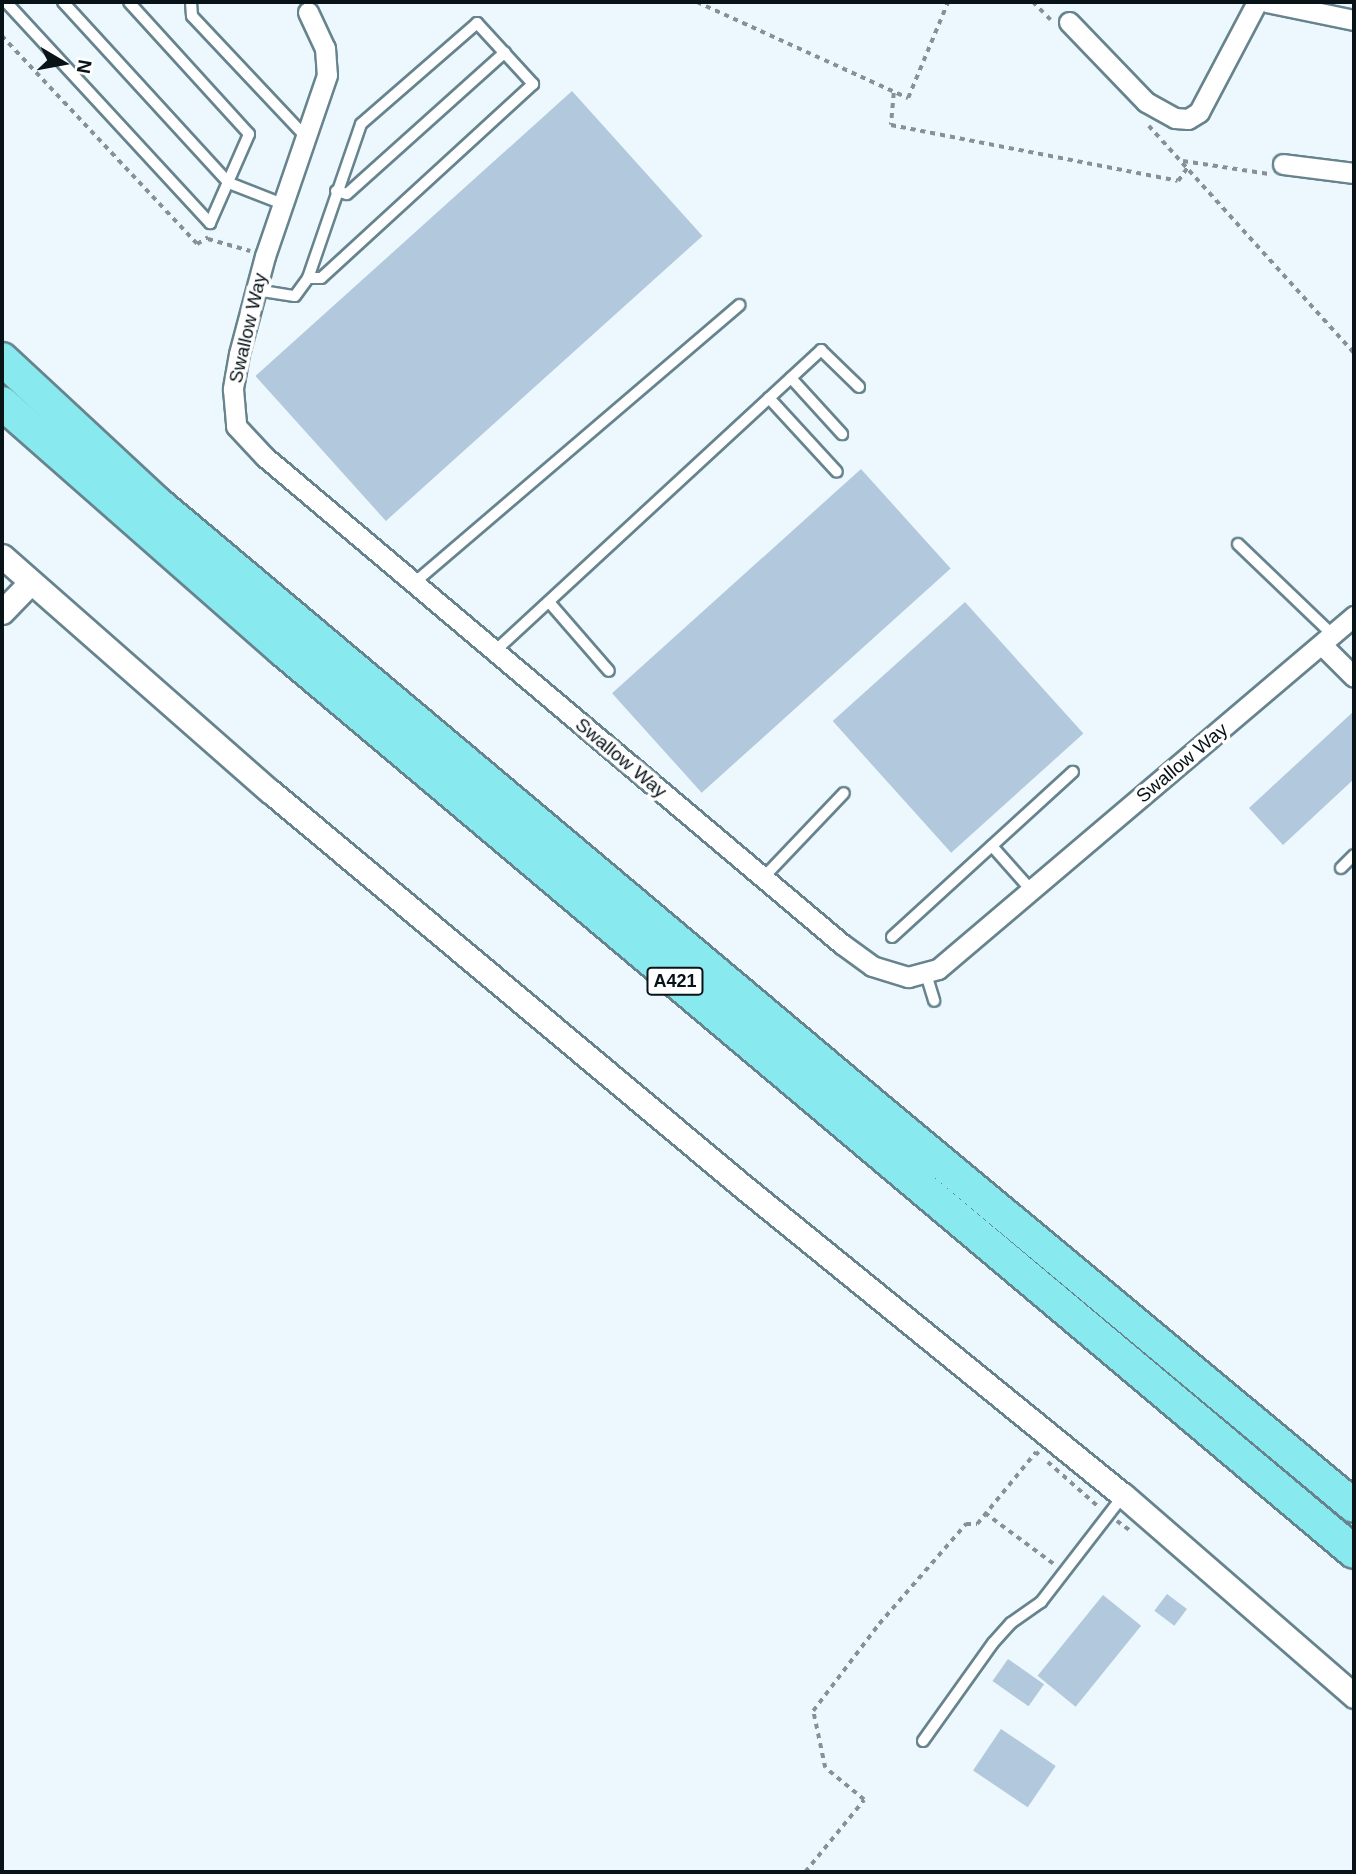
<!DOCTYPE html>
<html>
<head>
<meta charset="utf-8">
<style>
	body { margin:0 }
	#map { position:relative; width:1356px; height:1874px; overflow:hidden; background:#ecf8fd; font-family:Helvetica,sans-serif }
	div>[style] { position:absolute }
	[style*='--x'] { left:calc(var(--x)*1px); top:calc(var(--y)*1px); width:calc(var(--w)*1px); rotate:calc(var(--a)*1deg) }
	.building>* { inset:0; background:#b2c8dc; transform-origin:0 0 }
	.path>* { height:3.5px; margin-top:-1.75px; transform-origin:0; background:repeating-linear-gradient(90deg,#859195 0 5px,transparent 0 10px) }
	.roads { filter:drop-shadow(2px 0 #67848e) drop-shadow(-2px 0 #67848e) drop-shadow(0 2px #67848e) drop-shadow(0 -2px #67848e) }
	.service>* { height:10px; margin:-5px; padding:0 5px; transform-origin:5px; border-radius:5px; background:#fff }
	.minor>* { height:19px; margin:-9.5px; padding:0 9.5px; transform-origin:9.5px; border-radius:9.5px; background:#fff }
	.tertiary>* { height:23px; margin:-11.5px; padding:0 11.5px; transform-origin:11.5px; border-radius:11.5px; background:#fff }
	.trunk>* { height:32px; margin:-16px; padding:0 16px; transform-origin:16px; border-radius:16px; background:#88eaee }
	span { translate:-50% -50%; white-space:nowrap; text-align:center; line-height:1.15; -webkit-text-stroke:7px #fff; paint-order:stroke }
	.shield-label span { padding:2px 5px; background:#fff; border:2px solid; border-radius:5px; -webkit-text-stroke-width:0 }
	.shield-label { font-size:18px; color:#071317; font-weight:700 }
	.street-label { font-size:19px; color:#071317 }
	.frame { position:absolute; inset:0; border:4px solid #071317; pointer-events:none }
	.north { position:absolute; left:28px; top:28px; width:70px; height:70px; -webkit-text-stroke:5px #fff; paint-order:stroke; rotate:100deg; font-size:19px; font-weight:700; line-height:28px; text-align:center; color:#071317 }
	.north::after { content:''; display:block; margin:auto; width:24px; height:32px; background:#071317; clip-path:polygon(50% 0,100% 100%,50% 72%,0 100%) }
</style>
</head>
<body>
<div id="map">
	<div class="building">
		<i style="left:572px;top:91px;width:195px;height:426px;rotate:48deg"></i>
		<i style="left:861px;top:469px;width:134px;height:335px;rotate:48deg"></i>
		<i style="left:965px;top:602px;width:177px;height:178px;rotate:48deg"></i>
		<i style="clip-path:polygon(1354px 711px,1354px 779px,1283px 845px,1249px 808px)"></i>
		<i style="left:1167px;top:1594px;width:25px;height:21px;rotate:37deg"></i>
		<i style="left:1103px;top:1595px;width:49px;height:104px;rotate:39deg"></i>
		<i style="left:1008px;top:1659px;width:44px;height:27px;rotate:35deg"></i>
		<i style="left:1001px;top:1729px;width:66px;height:50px;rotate:34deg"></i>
	</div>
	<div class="path">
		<i style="--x:697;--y:2;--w:232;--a:24.5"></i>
		<i style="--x:908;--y:98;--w:104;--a:-67.4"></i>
		<i style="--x:1033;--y:2;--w:25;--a:45"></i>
		<i style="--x:2;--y:36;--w:285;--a:46.8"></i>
		<i style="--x:197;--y:244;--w:13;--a:-32"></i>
		<i style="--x:894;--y:93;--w:32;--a:95"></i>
		<i style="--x:891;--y:125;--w:292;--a:11"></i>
		<i style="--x:1178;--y:181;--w:16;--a:-55"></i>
		<i style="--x:1149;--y:126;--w:306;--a:47.9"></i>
		<i style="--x:1183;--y:161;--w:87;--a:8.6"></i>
		<i style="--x:208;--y:239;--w:44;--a:15.9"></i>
		<i style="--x:1048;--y:1462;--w:69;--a:41.5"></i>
		<i style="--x:985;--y:1513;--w:86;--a:36.5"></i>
		<i style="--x:1117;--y:1521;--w:17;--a:36"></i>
		<i style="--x:805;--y:1872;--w:93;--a:-50.7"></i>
		<i style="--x:864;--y:1800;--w:50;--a:-140.6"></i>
		<i style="--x:825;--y:1768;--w:58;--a:-101.9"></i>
		<i style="--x:813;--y:1711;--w:109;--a:-52.8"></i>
		<i style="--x:879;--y:1624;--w:133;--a:-49"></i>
		<i style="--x:966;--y:1524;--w:11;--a:0"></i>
		<i style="--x:977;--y:1524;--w:93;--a:-50.7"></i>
		<i style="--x:1036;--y:1452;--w:4;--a:45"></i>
	</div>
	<div class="roads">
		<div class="service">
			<i style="--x:6;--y:2;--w:301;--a:47.3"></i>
			<i style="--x:210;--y:223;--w:97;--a:-66.3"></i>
			<i style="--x:249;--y:134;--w:178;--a:-132.3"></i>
			<i style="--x:63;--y:2;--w:246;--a:47.5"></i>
			<i style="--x:229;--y:183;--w:58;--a:21.3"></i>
			<i style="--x:191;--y:2;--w:14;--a:86"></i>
			<i style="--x:192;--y:16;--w:165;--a:46.7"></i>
			<i style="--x:336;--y:191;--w:11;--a:15"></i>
			<i style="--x:347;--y:194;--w:212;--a:-41.9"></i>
			<i style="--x:256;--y:290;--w:39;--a:9"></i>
			<i style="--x:295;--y:296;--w:22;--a:-54"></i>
			<i style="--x:308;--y:278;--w:163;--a:-71"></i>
			<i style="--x:361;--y:124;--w:154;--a:-41"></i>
			<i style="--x:477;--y:23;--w:83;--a:47.4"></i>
			<i style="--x:533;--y:84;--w:287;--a:137.5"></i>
			<i style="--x:321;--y:278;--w:13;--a:180"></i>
			<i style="--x:791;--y:378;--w:76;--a:47.7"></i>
			<i style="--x:769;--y:398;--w:100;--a:47.4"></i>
			<i style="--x:1238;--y:544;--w:132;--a:43.8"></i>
			<i style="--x:414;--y:583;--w:428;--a:-40.5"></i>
			<i style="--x:549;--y:602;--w:91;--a:49"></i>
			<i style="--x:495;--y:651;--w:444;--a:-42.7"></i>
			<i style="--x:821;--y:350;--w:53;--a:44.2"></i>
			<i style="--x:992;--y:846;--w:59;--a:48.4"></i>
			<i style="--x:1341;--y:868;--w:18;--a:-45"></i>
			<i style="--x:763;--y:878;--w:117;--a:-46.4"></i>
			<i style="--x:892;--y:937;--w:245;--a:-42.4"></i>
			<i style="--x:926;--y:974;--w:28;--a:73"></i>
			<i style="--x:923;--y:1741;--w:120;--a:-54.5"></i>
			<i style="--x:993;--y:1643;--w:27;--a:-48"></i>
			<i style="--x:1011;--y:1623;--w:37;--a:-35"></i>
			<i style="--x:1041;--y:1602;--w:134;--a:-52.3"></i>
		</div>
		<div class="minor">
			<i style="--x:1267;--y:2;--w:89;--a:11.7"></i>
			<i style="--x:308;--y:12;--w:40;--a:65"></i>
			<i style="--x:325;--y:48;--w:27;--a:86"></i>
			<i style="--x:327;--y:75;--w:191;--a:108.9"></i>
			<i style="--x:265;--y:256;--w:101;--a:104.9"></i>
			<i style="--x:239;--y:354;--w:36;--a:100"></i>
			<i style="--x:233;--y:389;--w:37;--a:85"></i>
			<i style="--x:236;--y:426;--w:42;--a:46.9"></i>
			<i style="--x:265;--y:457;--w:755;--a:40.17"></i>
			<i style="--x:842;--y:944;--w:37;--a:36"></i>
			<i style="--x:872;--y:966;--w:38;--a:17"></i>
			<i style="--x:908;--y:977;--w:31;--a:-15"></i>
			<i style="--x:938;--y:969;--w:546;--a:-40.32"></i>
			<i style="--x:1069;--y:22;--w:111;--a:46.1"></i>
			<i style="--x:1146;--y:102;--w:33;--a:29"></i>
			<i style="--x:1175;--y:118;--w:13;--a:4"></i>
			<i style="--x:1188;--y:119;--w:13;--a:-32"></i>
			<i style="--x:1199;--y:112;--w:124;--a:-62.2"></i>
			<i style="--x:1283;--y:164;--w:72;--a:7.2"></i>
			<i style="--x:1322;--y:645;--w:45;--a:45"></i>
		</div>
		<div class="tertiary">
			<i style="--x:2;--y:556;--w:358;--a:41.3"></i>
			<i style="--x:271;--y:792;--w:613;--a:39.9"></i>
			<i style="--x:741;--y:1185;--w:492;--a:39.1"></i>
			<i style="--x:1123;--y:1495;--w:306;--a:41"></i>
			<i style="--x:2;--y:612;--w:40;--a:-46"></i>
		</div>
		<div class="trunk">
			<i style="--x:2;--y:359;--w:213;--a:42.9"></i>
			<i style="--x:158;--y:504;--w:954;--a:40.07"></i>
			<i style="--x:888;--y:1118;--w:606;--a:39.78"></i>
			<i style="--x:2;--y:403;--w:374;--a:41.3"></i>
			<i style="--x:283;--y:650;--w:1400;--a:40.1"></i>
		</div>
	</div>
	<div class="shield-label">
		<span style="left:675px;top:981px">A421</span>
	</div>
	<div class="street-label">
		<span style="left:248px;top:328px;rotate:-77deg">Swallow Way</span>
		<span style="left:621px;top:758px;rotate:40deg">Swallow Way</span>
		<span style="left:1182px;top:763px;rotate:-40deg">Swallow Way</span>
	</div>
	<div class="frame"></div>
	<div class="north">N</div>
</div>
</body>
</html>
